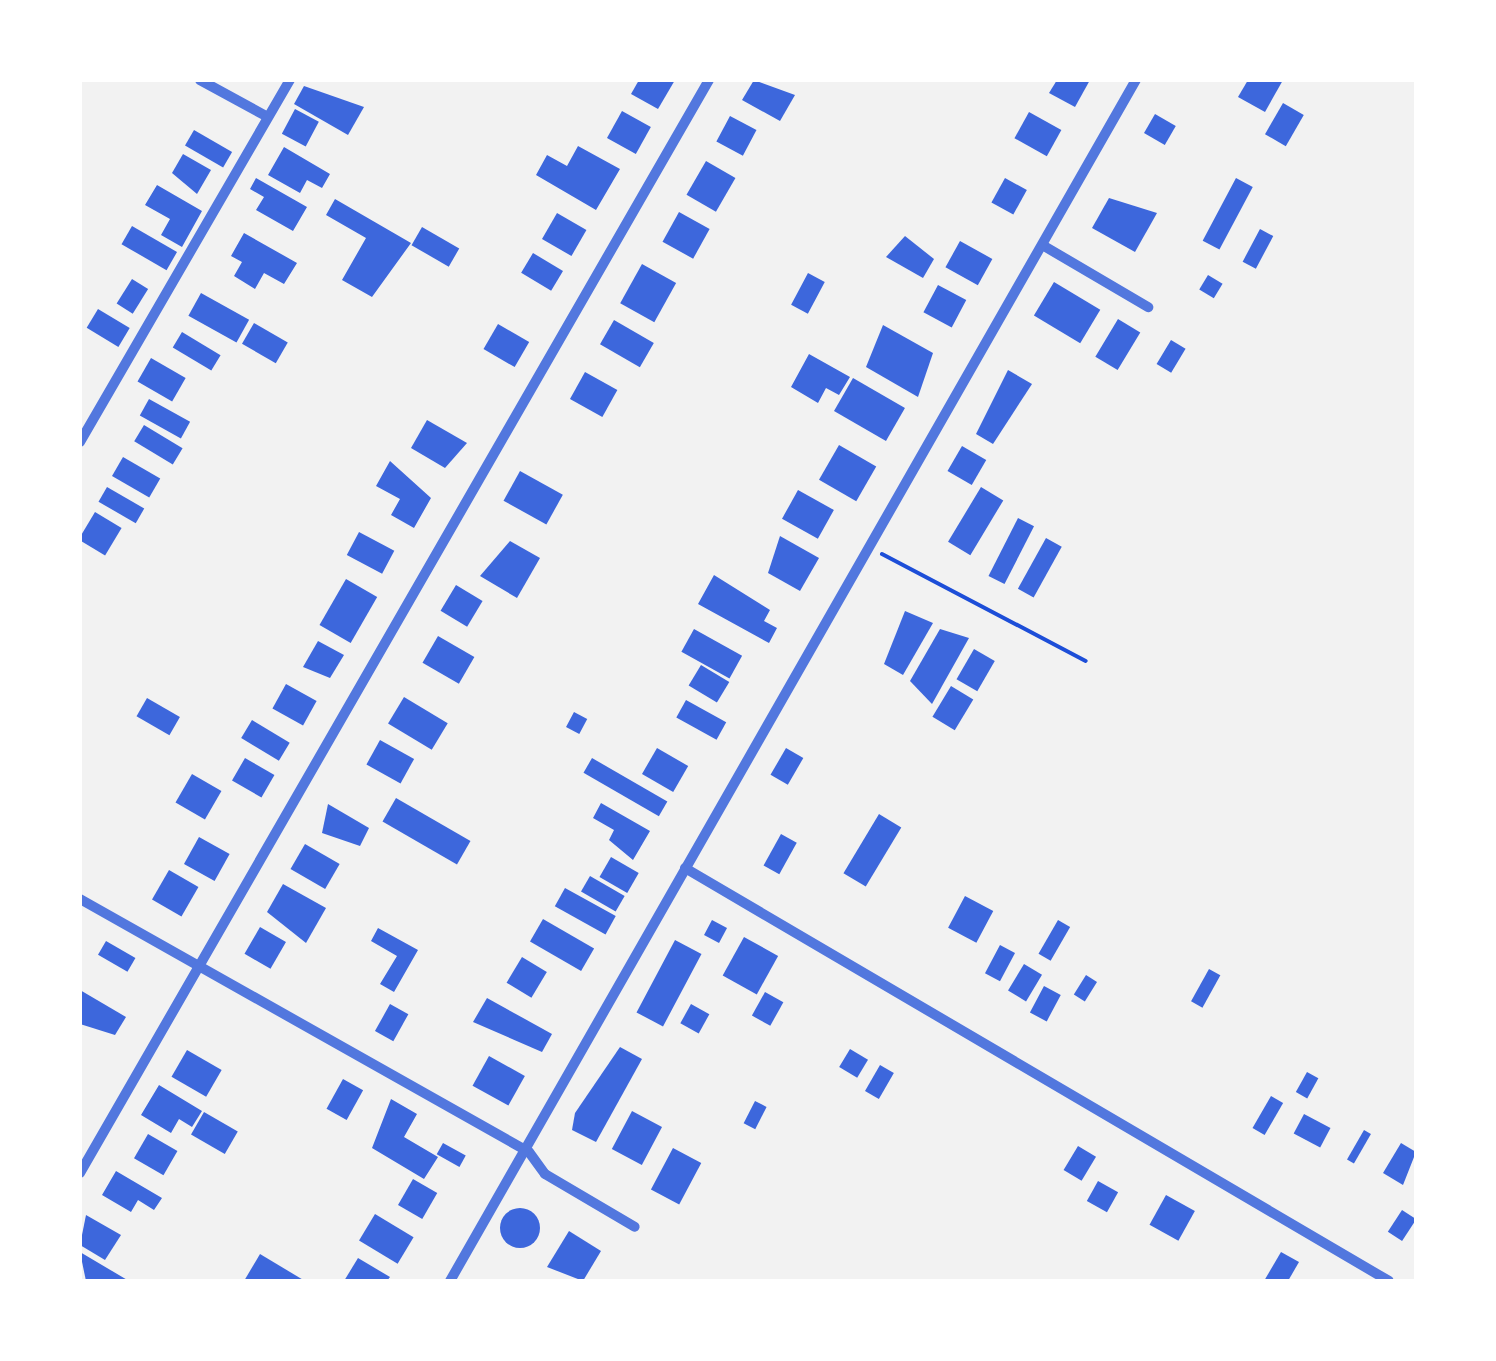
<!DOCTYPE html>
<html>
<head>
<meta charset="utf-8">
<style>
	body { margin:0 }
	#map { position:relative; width:1496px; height:1361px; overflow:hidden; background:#f2f2f2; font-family:Inter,sans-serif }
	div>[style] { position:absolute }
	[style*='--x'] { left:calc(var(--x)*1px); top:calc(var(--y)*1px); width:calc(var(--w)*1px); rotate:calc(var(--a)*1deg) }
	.building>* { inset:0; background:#3d67dc; transform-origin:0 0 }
	.round { border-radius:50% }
	.path>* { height:4px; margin:-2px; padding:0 2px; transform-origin:2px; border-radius:2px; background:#1d4ed8 }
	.minor>* { height:10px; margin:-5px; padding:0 5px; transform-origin:5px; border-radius:5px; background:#5277de }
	span { translate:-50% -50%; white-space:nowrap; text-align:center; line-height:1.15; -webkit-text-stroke:8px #fff; paint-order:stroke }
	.frame { position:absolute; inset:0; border:82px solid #fff; pointer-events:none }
</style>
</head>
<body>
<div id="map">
	<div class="building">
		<i style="clip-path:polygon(639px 80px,675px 80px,658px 109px,631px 94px)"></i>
		<i style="clip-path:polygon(754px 80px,795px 95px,780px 121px,742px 100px)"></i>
		<i style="clip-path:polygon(1057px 80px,1090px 80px,1075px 107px,1049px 93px)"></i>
		<i style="clip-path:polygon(1248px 80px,1283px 80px,1265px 112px,1238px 97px)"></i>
		<i style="clip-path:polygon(304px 86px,364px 107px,348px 135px,294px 104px)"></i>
		<i style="left:1283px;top:103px;width:24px;height:36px;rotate:30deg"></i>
		<i style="left:295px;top:109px;width:27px;height:28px;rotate:28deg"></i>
		<i style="left:622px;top:111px;width:33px;height:31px;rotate:29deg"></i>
		<i style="left:1029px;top:112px;width:37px;height:30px;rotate:29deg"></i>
		<i style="left:1155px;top:114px;width:24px;height:22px;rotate:30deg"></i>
		<i style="left:730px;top:116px;width:30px;height:29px;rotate:28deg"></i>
		<i style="left:194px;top:130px;width:44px;height:18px;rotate:30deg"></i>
		<i style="clip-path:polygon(578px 146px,620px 169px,596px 210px,536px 175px,547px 155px,567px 166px)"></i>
		<i style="clip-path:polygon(284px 147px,330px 174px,322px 188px,307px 180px,300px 193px,268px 175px)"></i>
		<i style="clip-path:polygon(183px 154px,211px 170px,197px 194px,172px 173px)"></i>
		<i style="left:706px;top:161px;width:34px;height:39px;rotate:30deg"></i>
		<i style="clip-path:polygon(256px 178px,307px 207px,293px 231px,256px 210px,264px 197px,250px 189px)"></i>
		<i style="left:1005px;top:178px;width:25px;height:28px;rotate:29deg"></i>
		<i style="left:1236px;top:178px;width:19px;height:71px;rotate:28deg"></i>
		<i style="clip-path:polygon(157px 185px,202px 211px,182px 247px,161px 235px,170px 219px,145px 205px)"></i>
		<i style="clip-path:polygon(1109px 198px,1157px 213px,1135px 252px,1092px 228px)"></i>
		<i style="clip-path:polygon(335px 199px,411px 243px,372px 297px,342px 280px,366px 238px,326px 215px)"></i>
		<i style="left:679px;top:212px;width:35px;height:34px;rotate:29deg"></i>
		<i style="left:557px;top:213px;width:34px;height:30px;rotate:30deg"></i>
		<i style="left:132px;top:226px;width:52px;height:21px;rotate:30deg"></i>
		<i style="left:422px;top:227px;width:43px;height:21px;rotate:30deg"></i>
		<i style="left:1260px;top:229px;width:15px;height:37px;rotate:28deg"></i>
		<i style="clip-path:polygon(244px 233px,297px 263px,284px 284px,264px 273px,255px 289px,234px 276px,242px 262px,231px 256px)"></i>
		<i style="clip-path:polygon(905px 236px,934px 259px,923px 278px,886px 257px)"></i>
		<i style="left:960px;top:241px;width:37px;height:30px;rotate:29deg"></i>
		<i style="left:533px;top:253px;width:35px;height:23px;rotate:31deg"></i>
		<i style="left:642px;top:264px;width:39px;height:45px;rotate:29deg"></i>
		<i style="left:808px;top:273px;width:19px;height:36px;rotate:28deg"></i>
		<i style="left:1208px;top:275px;width:17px;height:17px;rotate:31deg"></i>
		<i style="left:132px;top:279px;width:19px;height:29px;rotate:32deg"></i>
		<i style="left:1054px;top:282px;width:54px;height:39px;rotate:31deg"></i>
		<i style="left:938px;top:285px;width:32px;height:31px;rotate:28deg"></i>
		<i style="left:201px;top:293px;width:55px;height:26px;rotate:29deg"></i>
		<i style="left:98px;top:309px;width:37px;height:22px;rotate:31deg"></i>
		<i style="left:1118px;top:319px;width:26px;height:44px;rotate:31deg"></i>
		<i style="left:614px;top:320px;width:46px;height:28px;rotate:30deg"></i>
		<i style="left:254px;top:323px;width:39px;height:24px;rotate:30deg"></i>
		<i style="left:498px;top:324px;width:36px;height:29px;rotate:30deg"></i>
		<i style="clip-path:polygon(883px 325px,933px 353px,918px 397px,866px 367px)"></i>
		<i style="left:182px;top:332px;width:45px;height:18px;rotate:31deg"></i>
		<i style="left:1171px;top:340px;width:17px;height:28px;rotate:31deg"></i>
		<i style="clip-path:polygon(809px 354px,850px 377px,839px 395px,826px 388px,818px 403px,791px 387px)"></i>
		<i style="left:151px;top:358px;width:40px;height:27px;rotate:30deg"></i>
		<i style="clip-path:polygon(1008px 370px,1032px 384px,993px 444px,976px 434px)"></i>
		<i style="left:585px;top:372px;width:37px;height:31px;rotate:29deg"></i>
		<i style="left:853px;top:378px;width:60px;height:38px;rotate:30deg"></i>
		<i style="left:149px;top:399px;width:47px;height:19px;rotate:29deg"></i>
		<i style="clip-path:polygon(427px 420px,467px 443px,445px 468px,411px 448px)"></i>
		<i style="left:144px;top:425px;width:45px;height:19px;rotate:31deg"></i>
		<i style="left:839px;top:445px;width:43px;height:40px;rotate:30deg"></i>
		<i style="left:962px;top:446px;width:28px;height:29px;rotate:30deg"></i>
		<i style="left:123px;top:457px;width:43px;height:22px;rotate:30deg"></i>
		<i style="clip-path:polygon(390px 461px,431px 498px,414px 528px,391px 515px,400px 499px,376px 486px)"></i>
		<i style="left:520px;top:471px;width:49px;height:34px;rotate:29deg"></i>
		<i style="left:107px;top:487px;width:43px;height:17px;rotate:30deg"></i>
		<i style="left:981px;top:487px;width:26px;height:64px;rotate:31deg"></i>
		<i style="left:798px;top:490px;width:41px;height:33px;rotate:29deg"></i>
		<i style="left:95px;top:512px;width:31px;height:32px;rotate:31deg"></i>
		<i style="left:1018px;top:518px;width:18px;height:65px;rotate:27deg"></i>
		<i style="left:359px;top:532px;width:40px;height:26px;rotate:28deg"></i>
		<i style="clip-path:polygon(780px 536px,819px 558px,800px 591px,768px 573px)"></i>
		<i style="left:1046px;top:538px;width:18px;height:58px;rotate:29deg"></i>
		<i style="clip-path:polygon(510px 541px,540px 558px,517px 598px,480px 576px)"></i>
		<i style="clip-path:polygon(714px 575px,770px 610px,764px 621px,777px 628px,769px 643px,698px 604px)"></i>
		<i style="left:346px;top:579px;width:36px;height:53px;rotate:30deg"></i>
		<i style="left:456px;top:585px;width:31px;height:30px;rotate:31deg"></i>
		<i style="clip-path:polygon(905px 611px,933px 623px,903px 675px,884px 664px)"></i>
		<i style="left:694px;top:629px;width:55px;height:26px;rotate:29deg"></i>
		<i style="clip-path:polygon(940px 629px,969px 638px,932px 704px,910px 681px)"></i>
		<i style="left:438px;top:636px;width:42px;height:31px;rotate:30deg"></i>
		<i style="clip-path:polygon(318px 641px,344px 655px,330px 678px,303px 667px)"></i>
		<i style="left:974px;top:649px;width:24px;height:35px;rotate:30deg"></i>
		<i style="left:701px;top:665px;width:33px;height:24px;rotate:31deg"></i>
		<i style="left:286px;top:684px;width:35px;height:28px;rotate:29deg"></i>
		<i style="left:951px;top:686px;width:26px;height:36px;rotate:31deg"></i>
		<i style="left:404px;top:697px;width:51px;height:31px;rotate:31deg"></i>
		<i style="left:147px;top:698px;width:38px;height:21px;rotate:30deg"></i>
		<i style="left:686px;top:700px;width:46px;height:20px;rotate:29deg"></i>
		<i style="left:574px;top:712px;width:15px;height:17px;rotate:28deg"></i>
		<i style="left:252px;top:720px;width:44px;height:21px;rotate:31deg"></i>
		<i style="left:380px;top:740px;width:39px;height:28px;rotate:29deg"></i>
		<i style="left:657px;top:748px;width:36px;height:30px;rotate:30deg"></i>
		<i style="left:786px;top:748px;width:20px;height:31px;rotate:30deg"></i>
		<i style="left:245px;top:758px;width:34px;height:26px;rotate:30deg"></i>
		<i style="left:592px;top:758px;width:87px;height:17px;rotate:30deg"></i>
		<i style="left:192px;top:774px;width:34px;height:33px;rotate:30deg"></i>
		<i style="left:396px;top:798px;width:86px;height:27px;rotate:30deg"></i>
		<i style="clip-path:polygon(601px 803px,650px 831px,633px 860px,609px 840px,614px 830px,593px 818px)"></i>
		<i style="clip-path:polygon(328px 804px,369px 828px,360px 846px,322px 833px)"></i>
		<i style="left:879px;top:814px;width:26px;height:69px;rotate:31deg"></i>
		<i style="left:781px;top:834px;width:18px;height:36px;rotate:29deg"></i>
		<i style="left:199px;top:837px;width:35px;height:31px;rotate:29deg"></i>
		<i style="left:305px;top:844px;width:40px;height:29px;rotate:30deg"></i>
		<i style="left:611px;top:857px;width:32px;height:23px;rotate:30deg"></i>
		<i style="left:169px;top:870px;width:34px;height:34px;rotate:30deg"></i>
		<i style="left:590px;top:876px;width:40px;height:18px;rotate:30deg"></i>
		<i style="clip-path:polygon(283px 884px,326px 908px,306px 943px,267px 912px)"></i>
		<i style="left:565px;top:888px;width:58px;height:21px;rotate:29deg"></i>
		<i style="left:965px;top:896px;width:32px;height:36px;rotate:28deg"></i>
		<i style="left:543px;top:919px;width:59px;height:26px;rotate:30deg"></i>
		<i style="left:712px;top:920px;width:17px;height:17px;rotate:28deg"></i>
		<i style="left:1058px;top:920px;width:14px;height:39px;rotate:30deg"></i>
		<i style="left:260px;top:927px;width:30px;height:31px;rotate:30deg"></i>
		<i style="clip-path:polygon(378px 928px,418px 950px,394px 992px,380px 984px,397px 956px,371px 941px)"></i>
		<i style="left:744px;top:937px;width:39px;height:44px;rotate:29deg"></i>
		<i style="left:675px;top:940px;width:30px;height:82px;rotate:28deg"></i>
		<i style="left:106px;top:941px;width:34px;height:16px;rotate:30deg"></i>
		<i style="left:1000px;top:945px;width:17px;height:32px;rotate:28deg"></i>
		<i style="left:522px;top:957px;width:29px;height:30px;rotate:31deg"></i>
		<i style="left:1024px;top:964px;width:21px;height:31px;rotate:31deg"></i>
		<i style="left:1209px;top:969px;width:13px;height:37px;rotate:29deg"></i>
		<i style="left:1086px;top:975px;width:13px;height:23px;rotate:32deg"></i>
		<i style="left:1044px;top:986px;width:19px;height:30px;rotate:28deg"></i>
		<i style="clip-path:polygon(80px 990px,126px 1017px,115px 1035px,80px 1024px)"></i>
		<i style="left:765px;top:992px;width:21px;height:27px;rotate:29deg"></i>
		<i style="clip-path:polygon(487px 998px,552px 1034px,542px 1052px,473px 1022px)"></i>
		<i style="left:390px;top:1004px;width:21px;height:31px;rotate:29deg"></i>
		<i style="left:691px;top:1004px;width:21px;height:22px;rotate:29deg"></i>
		<i style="clip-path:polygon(620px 1047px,642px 1059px,596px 1142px,572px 1130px,575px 1113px)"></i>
		<i style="left:850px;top:1049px;width:21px;height:21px;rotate:31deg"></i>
		<i style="left:187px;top:1050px;width:40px;height:31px;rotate:30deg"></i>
		<i style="left:489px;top:1056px;width:41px;height:34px;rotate:29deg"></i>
		<i style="left:880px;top:1065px;width:16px;height:30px;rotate:30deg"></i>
		<i style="left:1307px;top:1072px;width:13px;height:23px;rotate:29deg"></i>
		<i style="left:343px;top:1079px;width:23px;height:34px;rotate:29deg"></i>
		<i style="clip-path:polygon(159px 1085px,202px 1111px,192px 1127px,179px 1119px,171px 1133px,141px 1115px)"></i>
		<i style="left:1271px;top:1096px;width:14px;height:37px;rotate:30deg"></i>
		<i style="clip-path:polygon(391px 1099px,417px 1114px,404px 1137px,438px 1157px,424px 1179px,372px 1148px)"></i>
		<i style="left:755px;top:1101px;width:13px;height:25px;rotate:27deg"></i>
		<i style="left:632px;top:1111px;width:34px;height:43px;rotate:28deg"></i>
		<i style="left:204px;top:1112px;width:39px;height:26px;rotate:30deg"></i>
		<i style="left:1304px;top:1114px;width:30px;height:22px;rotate:28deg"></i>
		<i style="left:1364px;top:1130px;width:8px;height:34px;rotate:30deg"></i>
		<i style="left:148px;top:1134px;width:34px;height:28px;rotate:30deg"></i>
		<i style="left:443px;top:1143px;width:26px;height:13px;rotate:29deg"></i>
		<i style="clip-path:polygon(1401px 1143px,1416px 1152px,1403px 1185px,1383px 1173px)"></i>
		<i style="left:1078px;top:1146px;width:21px;height:28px;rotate:31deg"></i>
		<i style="left:673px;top:1148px;width:32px;height:47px;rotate:28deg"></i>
		<i style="clip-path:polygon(116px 1171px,162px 1198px,154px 1210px,138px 1200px,131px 1212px,102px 1195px)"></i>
		<i style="left:413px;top:1179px;width:28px;height:30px;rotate:30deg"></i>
		<i style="left:1098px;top:1181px;width:23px;height:23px;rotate:29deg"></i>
		<i style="left:1166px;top:1195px;width:33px;height:34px;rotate:29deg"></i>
		<i class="round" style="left:500px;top:1208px;width:40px;height:40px"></i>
		<i style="left:1402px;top:1210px;width:17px;height:26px;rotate:33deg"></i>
		<i style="left:375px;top:1214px;width:45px;height:31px;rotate:31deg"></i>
		<i style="clip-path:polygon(86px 1215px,121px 1235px,105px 1260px,80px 1245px)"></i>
		<i style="clip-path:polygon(569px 1231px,601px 1251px,583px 1281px,547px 1267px)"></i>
		<i style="clip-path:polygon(80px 1252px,129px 1281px,86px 1281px)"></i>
		<i style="clip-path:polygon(1281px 1252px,1299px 1262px,1288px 1281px,1264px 1281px)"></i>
		<i style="clip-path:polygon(260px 1254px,305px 1281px,244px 1281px)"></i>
		<i style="clip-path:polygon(358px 1258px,390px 1277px,387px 1281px,344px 1281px)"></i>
	</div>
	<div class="path">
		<i style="--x:882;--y:554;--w:230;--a:27.7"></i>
	</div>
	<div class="minor">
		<i style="--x:200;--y:80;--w:77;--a:28.6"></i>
		<i style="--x:1044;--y:246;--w:121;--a:30.4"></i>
		<i style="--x:80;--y:442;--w:419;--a:-59.9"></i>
		<i style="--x:685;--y:868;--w:816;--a:30.4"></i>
		<i style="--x:80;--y:899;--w:515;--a:29.4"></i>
		<i style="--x:529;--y:1152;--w:27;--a:54"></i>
		<i style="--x:545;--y:1174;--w:104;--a:30.5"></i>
		<i style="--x:80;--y:1173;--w:1261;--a:-60.08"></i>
		<i style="--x:450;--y:1281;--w:1383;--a:-60.27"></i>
	</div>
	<div class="frame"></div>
</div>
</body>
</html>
